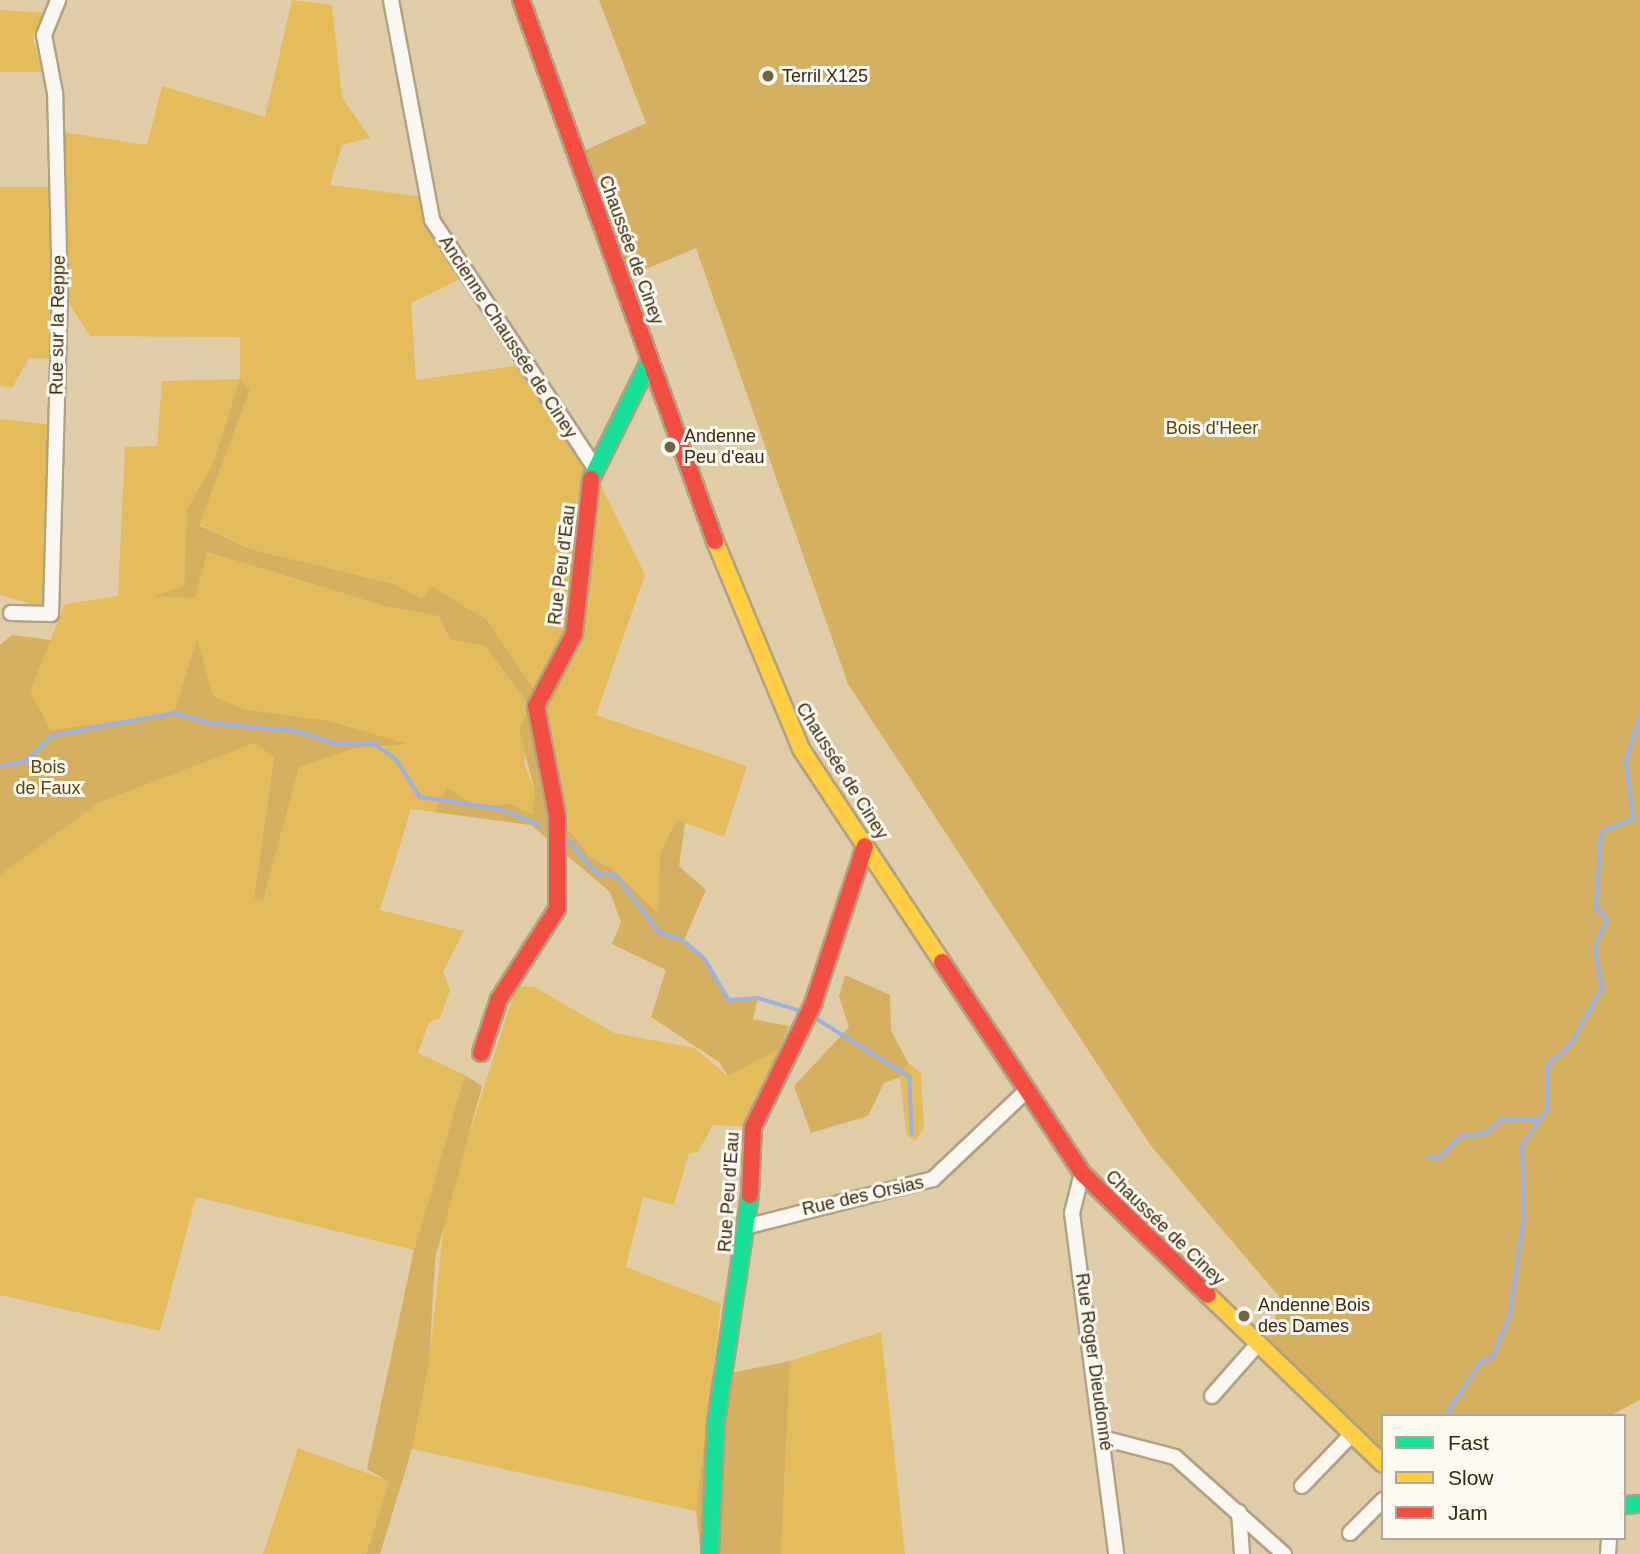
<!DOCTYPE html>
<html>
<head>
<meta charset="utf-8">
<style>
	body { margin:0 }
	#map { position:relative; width:1640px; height:1554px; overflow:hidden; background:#e0cca7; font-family:Helvetica,sans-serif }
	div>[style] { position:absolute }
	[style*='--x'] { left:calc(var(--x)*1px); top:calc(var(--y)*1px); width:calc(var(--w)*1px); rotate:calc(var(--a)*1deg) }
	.green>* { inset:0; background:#e4bc5c }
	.forest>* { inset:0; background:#d4b060 }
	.stream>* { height:3.5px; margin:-1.75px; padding:0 1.75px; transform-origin:1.75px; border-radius:1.75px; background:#99b1e3 }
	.roads { filter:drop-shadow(2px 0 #b0a183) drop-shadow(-2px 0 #b0a183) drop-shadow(0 2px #b0a183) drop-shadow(0 -2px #b0a183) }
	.street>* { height:14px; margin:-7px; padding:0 7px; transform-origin:7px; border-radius:7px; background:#faf7f2 }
	.fast>* { height:16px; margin:-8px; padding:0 8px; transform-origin:8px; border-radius:8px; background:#16e098 }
	.slow>* { height:16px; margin:-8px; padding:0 8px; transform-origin:8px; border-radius:8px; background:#ffcf43 }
	.jam>* { height:16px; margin:-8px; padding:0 8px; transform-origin:8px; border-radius:8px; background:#f24e42 }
	.dots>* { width:19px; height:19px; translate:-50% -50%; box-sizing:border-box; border:4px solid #fdfaf3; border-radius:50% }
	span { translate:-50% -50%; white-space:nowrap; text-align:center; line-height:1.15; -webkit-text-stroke:6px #fdfaf3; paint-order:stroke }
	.poi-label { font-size:18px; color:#36290b }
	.left { translate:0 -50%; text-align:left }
	.street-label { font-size:18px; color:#36290b }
	.park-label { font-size:18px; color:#5e4508 }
	.legend { position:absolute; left:1381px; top:1414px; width:245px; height:126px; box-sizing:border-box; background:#fdfaf3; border:2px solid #ada696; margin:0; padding:9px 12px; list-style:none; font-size:21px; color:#36290b }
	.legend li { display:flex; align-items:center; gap:14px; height:35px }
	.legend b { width:35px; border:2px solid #ada696 }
</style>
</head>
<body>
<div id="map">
	<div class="green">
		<i style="clip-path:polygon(292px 0,332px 5px,342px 97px,370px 138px,342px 145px,330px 185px,424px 197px,462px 278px,411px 303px,416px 380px,522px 365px,585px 469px,570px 634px,535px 693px,486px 619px,431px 586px,422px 599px,394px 584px,250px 549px,199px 524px,250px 390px,240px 380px,213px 465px,187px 509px,184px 586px,195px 598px,206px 552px,388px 607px,438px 616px,451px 640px,485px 646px,531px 707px,524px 763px,535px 792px,531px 825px,411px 809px,380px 910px,464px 931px,443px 971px,450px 990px,440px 1018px,429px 1022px,418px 1053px,465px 1075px,414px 1250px,196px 1197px,160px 1331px,0 1295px,0 875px,100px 802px,255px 743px,274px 756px,254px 898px,263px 901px,299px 767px,355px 748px,404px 744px,330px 721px,244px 709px,213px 696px,197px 641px,174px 713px,51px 730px,30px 691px,65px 604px,118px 596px,125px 447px,157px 446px,162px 381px,240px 379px,240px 337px,90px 336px,64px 295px,63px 132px,147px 145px,162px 86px,265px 117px)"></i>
		<i style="clip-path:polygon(0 10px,45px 13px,33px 37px,42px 72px,0 72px)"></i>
		<i style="clip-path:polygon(0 187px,54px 187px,53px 359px,29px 358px,12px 388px,0 386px)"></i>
		<i style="clip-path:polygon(0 419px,52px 425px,48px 608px,0 595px)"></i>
		<i style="clip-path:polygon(599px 482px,645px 575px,596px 715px,747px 766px,724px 837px,677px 820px,660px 853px,658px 915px,611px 868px,590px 857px,564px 824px,545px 708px,583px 639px)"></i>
		<i style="clip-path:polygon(516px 986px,534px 987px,614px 1033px,694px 1048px,728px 1076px,779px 1049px,753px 1127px,713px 1125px,698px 1152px,689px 1153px,674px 1205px,643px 1197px,626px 1267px,721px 1304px,696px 1511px,412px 1449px,429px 1365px,445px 1211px)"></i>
		<i style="clip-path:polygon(908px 1063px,921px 1073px,924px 1128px,915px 1141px,906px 1134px,900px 1077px)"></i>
		<i style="clip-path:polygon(881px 1332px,905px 1554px,781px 1554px,790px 1361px)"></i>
		<i style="clip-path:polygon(298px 1448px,389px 1481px,366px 1554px,263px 1554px)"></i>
	</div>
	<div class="forest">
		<i style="clip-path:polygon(599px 0,1640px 0,1640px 1400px,1609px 1416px,1383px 1416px,1383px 1464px,1265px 1343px,1282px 1300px,1151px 1146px,848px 684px,696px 248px,629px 276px,586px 150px,646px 123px)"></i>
		<i style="clip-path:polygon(240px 379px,250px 390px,199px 525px,250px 549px,394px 584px,422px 599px,431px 586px,486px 619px,535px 692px,570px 634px,578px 561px,594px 559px,583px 639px,545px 708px,564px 824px,590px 857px,611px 868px,658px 914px,660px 853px,677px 820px,685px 823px,679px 866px,706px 890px,684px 940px,705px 959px,729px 1000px,758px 998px,753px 1019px,789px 1026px,779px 1049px,728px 1076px,719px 1062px,651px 1017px,666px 970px,612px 944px,621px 922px,610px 892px,531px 825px,435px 812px,447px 788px,475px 806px,511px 804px,532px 815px,535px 792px,519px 729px,531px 707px,485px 646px,451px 640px,438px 616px,388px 607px,207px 552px,195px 598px,154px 596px,184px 586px,187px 509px,213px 464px)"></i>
		<i style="clip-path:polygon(12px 635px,51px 640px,30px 691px,51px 730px,174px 713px,197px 639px,213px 696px,244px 709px,330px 721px,407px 744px,355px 748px,299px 767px,263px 901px,254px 898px,274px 757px,255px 743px,100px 802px,0 875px,0 645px)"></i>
		<i style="clip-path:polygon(845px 975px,890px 995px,891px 1030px,908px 1063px,900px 1077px,884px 1083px,868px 1116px,811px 1133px,794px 1086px,849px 1027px,839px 996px)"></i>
		<i style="clip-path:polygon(465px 1075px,482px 1086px,435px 1259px,429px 1365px,412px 1449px,380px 1554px,366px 1554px,389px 1482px,367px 1469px,414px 1250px)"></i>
		<i style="clip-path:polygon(790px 1361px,781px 1554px,701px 1554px,696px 1511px,712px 1377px)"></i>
	</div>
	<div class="stream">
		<i style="--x:0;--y:766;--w:27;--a:-10"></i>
		<i style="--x:27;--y:761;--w:35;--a:-46"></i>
		<i style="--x:51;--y:736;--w:125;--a:-10.6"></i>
		<i style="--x:174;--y:713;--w:36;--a:16"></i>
		<i style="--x:209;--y:723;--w:87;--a:5.3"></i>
		<i style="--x:296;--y:731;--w:38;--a:18"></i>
		<i style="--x:332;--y:743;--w:42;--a:1.4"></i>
		<i style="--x:374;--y:744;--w:27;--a:34"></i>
		<i style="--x:396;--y:759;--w:45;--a:57.7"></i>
		<i style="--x:420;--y:797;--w:81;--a:8.5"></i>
		<i style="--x:500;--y:809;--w:43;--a:21.8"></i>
		<i style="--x:569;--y:841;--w:44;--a:48.7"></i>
		<i style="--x:598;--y:874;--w:18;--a:3"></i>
		<i style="--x:616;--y:875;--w:73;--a:52.8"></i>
		<i style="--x:660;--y:933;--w:24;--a:17"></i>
		<i style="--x:683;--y:940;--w:29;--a:41"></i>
		<i style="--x:705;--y:959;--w:48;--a:59.7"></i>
		<i style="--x:729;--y:1000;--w:29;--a:-4"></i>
		<i style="--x:758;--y:998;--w:45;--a:16.8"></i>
		<i style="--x:817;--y:1019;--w:110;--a:31.9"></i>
		<i style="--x:910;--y:1077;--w:57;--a:88"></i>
		<i style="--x:1428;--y:1158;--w:13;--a:-4"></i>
		<i style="--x:1441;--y:1157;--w:29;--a:-46"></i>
		<i style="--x:1461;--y:1136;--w:24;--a:-5"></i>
		<i style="--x:1485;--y:1134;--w:23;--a:-40"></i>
		<i style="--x:1503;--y:1119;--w:33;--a:2"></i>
		<i style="--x:1445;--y:1416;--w:65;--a:-56.3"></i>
		<i style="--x:1481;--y:1362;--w:12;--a:-20"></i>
		<i style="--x:1492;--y:1358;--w:47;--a:-67.3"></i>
		<i style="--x:1510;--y:1315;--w:101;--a:-82"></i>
		<i style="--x:1524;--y:1215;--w:70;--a:-91.6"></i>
		<i style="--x:1522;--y:1145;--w:44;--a:-54.2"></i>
		<i style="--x:1548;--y:1109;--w:44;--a:-90"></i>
		<i style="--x:1548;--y:1065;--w:31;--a:-42"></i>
		<i style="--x:1571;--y:1044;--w:64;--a:-61"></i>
		<i style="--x:1602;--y:988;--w:41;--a:-99.9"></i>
		<i style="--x:1595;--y:948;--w:32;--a:-68"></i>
		<i style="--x:1607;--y:918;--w:14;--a:-141"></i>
		<i style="--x:1596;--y:909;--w:77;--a:-86.3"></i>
		<i style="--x:1601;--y:832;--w:35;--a:-22"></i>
		<i style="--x:1633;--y:819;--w:59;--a:-96.8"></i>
		<i style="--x:1626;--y:760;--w:46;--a:-72.3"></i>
	</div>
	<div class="roads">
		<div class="street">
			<i style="--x:391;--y:0;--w:224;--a:79.4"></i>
			<i style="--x:432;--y:220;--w:293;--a:56.7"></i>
			<i style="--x:11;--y:613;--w:40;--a:1.4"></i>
			<i style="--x:51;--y:614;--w:321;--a:-88.4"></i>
			<i style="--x:60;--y:293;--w:200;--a:-91.4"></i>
			<i style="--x:55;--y:93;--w:59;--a:-100.7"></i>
			<i style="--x:44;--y:35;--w:38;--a:-68"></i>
			<i style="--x:1082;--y:1173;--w:41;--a:104"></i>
			<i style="--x:1072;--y:1213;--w:344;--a:82.6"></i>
			<i style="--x:749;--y:1226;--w:190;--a:-14.3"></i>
			<i style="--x:933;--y:1179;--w:129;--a:-43.4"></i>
			<i style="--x:1212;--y:1396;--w:68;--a:-48.6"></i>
			<i style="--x:1106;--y:1439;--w:71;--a:14.6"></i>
			<i style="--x:1175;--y:1457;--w:146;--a:41.7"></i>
			<i style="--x:1302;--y:1486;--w:71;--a:-46.1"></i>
			<i style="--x:1239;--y:1512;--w:42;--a:85.9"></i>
			<i style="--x:1350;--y:1533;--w:47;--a:-45"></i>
			<i style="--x:1608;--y:1554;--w:16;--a:-86"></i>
		</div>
		<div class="fast">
			<i style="--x:591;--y:479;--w:133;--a:-63.6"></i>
			<i style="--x:1624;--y:1505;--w:16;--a:-4"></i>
			<i style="--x:710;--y:1554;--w:132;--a:-87.4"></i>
			<i style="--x:716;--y:1422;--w:230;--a:-81.5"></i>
		</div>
		<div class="slow">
			<i style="--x:715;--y:541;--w:225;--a:67.5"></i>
			<i style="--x:801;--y:749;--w:255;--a:56.5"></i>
			<i style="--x:1208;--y:1295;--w:243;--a:44"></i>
		</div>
		<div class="jam">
			<i style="--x:521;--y:0;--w:575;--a:70.27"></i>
			<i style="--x:942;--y:962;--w:253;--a:56.4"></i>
			<i style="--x:1082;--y:1173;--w:175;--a:44.1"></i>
			<i style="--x:481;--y:1053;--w:57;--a:-71.6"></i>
			<i style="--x:499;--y:999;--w:107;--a:-57.2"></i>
			<i style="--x:557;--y:909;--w:94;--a:-90"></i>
			<i style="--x:557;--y:815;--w:111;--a:-100.9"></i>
			<i style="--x:536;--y:706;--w:81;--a:-62.2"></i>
			<i style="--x:574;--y:634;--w:156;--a:-83.7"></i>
			<i style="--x:750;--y:1195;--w:68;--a:-87.5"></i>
			<i style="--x:753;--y:1127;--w:137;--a:-64"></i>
			<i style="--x:813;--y:1004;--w:166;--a:-71.8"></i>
		</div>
	</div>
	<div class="dots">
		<i style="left:768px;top:76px;background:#726242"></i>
		<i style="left:670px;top:447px;background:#726242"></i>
		<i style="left:1244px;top:1316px;background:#726242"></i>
	</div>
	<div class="poi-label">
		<span class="left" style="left:782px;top:76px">Terril X125</span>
		<span class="left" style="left:684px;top:447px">Andenne<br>Peu d'eau</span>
		<span class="left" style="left:1258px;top:1316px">Andenne Bois<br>des Dames</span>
	</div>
	<div class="street-label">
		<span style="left:631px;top:250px;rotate:70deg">Chaussée de Ciney</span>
		<span style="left:58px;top:325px;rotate:-89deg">Rue sur la Reppe</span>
		<span style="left:508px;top:337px;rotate:57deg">Ancienne Chaussée de Ciney</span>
		<span style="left:562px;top:565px;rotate:-83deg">Rue Peu d'Eau</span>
		<span style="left:842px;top:771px;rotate:58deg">Chaussée de Ciney</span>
		<span style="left:729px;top:1192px;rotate:-86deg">Rue Peu d'Eau</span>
		<span style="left:863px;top:1196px;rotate:-13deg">Rue des Orsias</span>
		<span style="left:1165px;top:1228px;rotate:44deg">Chaussée de Ciney</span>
		<span style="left:1094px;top:1362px;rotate:82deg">Rue Roger Dieudonné</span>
	</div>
	<div class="park-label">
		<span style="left:1212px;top:428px">Bois d'Heer</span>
		<span style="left:48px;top:778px">Bois<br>de Faux</span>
	</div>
	<ul class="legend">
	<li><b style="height:9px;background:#16e098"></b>Fast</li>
	<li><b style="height:9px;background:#ffcf43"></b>Slow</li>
	<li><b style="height:9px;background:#f24e42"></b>Jam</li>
	</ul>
</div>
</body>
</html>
